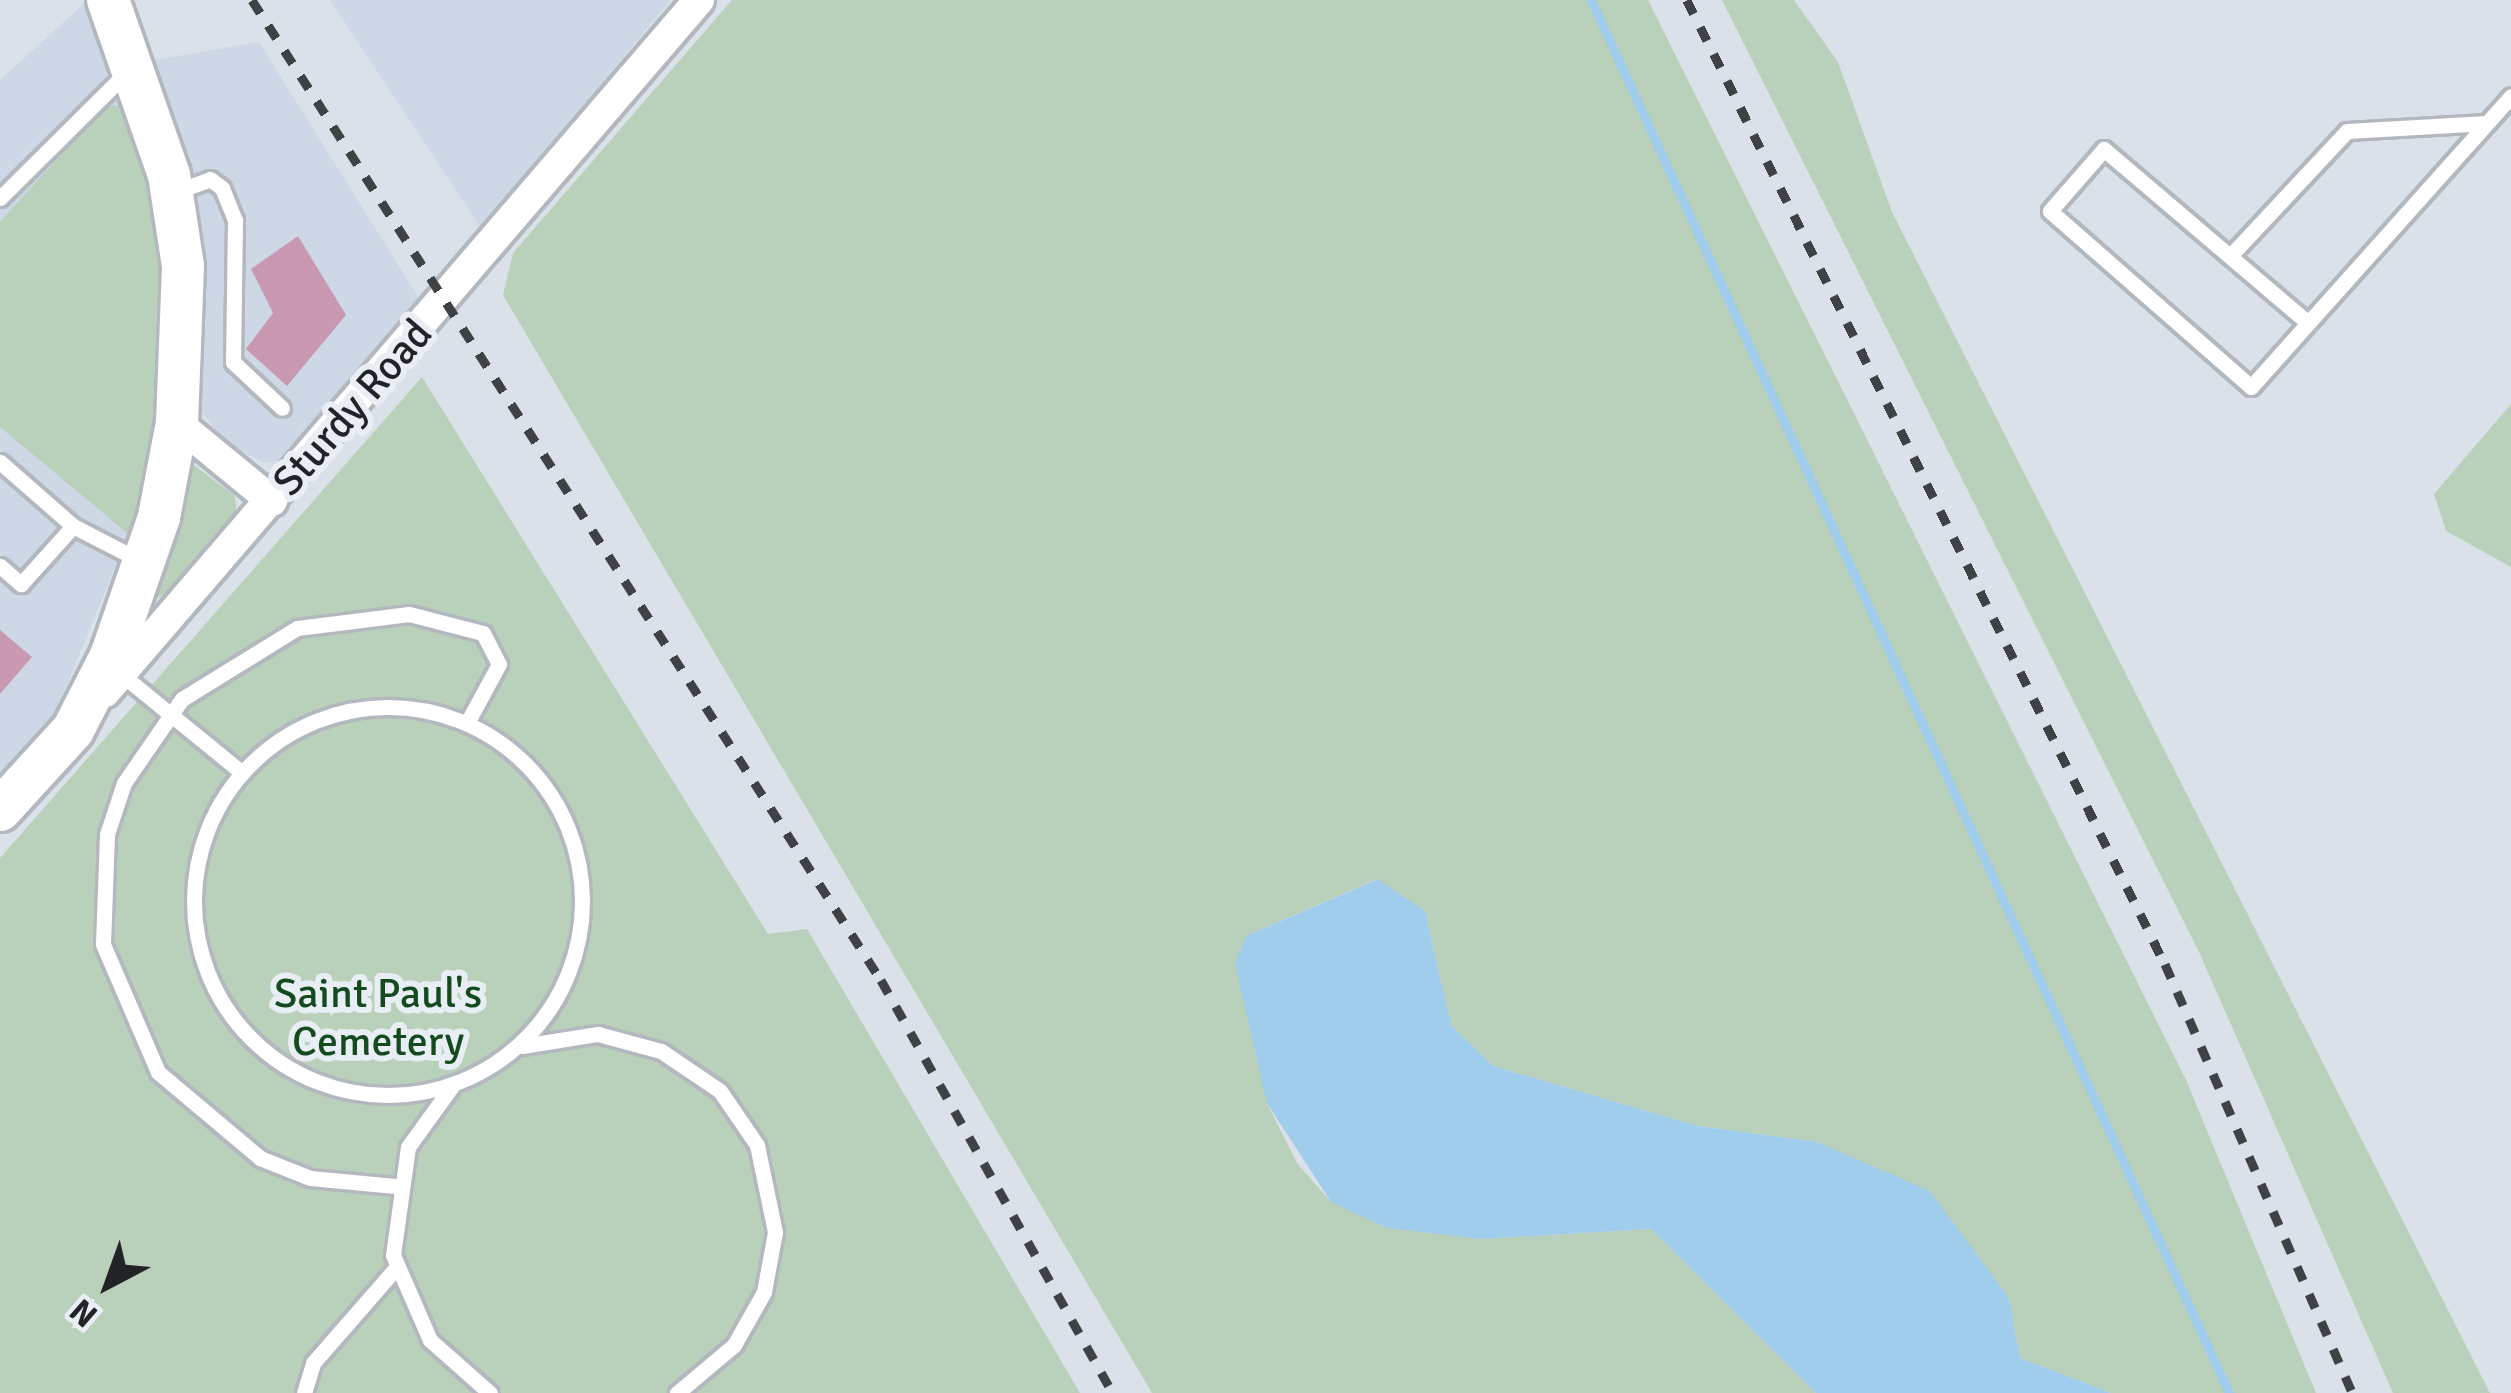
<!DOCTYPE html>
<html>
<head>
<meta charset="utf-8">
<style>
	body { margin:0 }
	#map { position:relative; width:2511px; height:1393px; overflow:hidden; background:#dbe1e8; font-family:Signika,sans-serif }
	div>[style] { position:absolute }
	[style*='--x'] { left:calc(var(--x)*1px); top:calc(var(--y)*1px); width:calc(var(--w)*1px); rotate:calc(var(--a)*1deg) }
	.built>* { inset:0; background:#ced7e5 }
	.green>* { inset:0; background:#b9d1ba }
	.water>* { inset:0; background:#a0cdec }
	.stream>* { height:9px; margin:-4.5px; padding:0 4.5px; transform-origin:4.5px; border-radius:4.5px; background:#a0cdec }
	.building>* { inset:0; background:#c899b1 }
	.roads { filter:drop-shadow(3px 0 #b3b8bf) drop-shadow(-3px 0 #b3b8bf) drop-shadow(0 3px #b3b8bf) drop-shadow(0 -3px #b3b8bf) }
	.lane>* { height:15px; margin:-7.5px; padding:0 7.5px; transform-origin:7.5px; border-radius:7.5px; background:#fff }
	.lane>.ring { margin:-7.5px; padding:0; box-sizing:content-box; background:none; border:15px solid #fff; border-radius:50% }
	.street>* { height:30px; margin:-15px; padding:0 15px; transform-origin:15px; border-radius:15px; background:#fff }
	.secondary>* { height:42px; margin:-21px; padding:0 21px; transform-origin:21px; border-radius:21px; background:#fff }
	.rail>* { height:9px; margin-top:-4.5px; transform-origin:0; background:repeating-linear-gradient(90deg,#3f4245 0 15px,transparent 0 30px) }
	span { translate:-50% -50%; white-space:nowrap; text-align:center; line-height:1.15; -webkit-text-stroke:12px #e9eef5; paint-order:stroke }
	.street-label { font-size:42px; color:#212326 }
	.park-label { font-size:42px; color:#134b1e }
	.north { position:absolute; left:48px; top:1225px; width:120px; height:120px; -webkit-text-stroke:9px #e9eef5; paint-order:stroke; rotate:221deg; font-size:33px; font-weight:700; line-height:48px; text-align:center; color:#212326 }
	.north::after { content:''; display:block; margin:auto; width:42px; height:54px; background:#212326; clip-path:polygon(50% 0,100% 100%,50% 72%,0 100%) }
</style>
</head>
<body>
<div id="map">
	<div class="built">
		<i style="clip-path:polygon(88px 0,138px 140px,148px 487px,54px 716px,0 778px,0 80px)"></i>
		<i style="clip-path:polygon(330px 0,671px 0,481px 228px)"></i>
		<i style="clip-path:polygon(259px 42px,422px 303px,290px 458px,265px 463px,224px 442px,201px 411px,199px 283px,154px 60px)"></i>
	</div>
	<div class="green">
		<i style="clip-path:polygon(732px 0,1648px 0,2186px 1080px,2316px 1393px,2111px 1393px,2020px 1358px,2009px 1298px,1817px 1142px,1698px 1126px,1493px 1066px,1451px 1025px,1425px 911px,1377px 879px,1246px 936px,1267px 1103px,1297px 1163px,1331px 1202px,1481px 1239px,1651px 1229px,1816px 1393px,1152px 1393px,503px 295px,513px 253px)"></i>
		<i style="clip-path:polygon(1722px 0,1794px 0,1838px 62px,1892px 212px,2490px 1393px,2393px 1393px,2200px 954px)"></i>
		<i style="clip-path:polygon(106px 105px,131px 107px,164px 223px,159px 459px,132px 537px,0 427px,0 222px)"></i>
		<i style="clip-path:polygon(422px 377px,768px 934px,807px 929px,1080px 1393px,0 1393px,0 858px)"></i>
		<i style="clip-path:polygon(2511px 404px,2511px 567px,2446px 531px,2434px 494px)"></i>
		<i style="clip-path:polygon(194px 465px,235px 496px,237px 518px,175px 590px,153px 600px)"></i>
	</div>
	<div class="water">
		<i style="clip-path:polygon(1378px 879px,1425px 911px,1451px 1025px,1493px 1066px,1698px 1126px,1817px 1142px,1930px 1191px,2009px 1298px,2020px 1358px,2111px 1393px,1816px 1393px,1651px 1229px,1481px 1239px,1387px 1228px,1331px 1202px,1267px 1103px,1235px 964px,1246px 936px)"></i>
	</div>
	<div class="stream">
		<i style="--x:1591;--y:0;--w:1532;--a:65.39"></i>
	</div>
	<div class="building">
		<i style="clip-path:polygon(298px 236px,346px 315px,287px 386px,246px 349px,273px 313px,251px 269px)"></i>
		<i style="clip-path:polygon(0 630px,32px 657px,0 694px)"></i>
	</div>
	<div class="roads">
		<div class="lane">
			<i style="--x:175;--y:192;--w:37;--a:-20"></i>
			<i style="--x:210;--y:179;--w:15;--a:37"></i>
			<i style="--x:222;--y:188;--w:35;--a:68"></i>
			<i style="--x:235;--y:220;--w:142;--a:90.8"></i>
			<i style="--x:233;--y:362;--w:67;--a:43.2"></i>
			<i style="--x:0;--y:198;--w:179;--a:-44.8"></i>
			<i style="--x:2230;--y:256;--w:171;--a:-46.9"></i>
			<i style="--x:2347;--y:131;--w:140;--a:-3.3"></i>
			<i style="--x:2307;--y:322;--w:267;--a:-139.6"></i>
			<i style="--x:2104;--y:149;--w:82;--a:131.1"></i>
			<i style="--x:2050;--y:211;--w:267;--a:41.2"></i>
			<i style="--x:2251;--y:387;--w:390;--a:-48.2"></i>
			<i style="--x:0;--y:462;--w:97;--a:41.2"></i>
			<i style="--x:73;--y:526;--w:79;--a:27.2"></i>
			<i style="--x:0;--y:566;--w:28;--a:41"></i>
			<i style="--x:21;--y:584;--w:78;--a:-48.1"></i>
			<i style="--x:121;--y:674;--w:155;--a:39.2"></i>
			<i class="ring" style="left:194px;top:707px;width:373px;height:373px"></i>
			<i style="--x:522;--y:1046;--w:77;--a:-9"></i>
			<i style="--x:598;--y:1034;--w:65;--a:15.1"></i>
			<i style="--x:661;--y:1051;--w:71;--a:34.1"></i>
			<i style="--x:720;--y:1091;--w:65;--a:55.6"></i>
			<i style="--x:757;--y:1145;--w:89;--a:78.3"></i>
			<i style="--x:775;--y:1232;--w:61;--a:100.4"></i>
			<i style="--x:764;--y:1292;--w:61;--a:119.5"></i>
			<i style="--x:734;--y:1345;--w:75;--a:139.9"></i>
			<i style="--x:452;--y:1086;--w:75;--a:125.8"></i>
			<i style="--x:408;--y:1147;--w:109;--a:97.9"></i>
			<i style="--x:393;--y:1255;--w:93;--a:66.5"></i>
			<i style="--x:430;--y:1340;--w:80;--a:41.5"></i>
			<i style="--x:395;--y:1186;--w:85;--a:-174.6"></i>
			<i style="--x:310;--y:1178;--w:54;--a:-158.2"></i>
			<i style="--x:260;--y:1158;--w:133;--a:-139.9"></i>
			<i style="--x:158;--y:1072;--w:139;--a:-113.3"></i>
			<i style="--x:103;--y:944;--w:110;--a:-87.9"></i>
			<i style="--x:107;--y:834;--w:54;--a:-71.6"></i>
			<i style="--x:124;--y:783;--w:102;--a:-55.4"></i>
			<i style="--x:182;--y:699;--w:135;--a:-31.7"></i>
			<i style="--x:297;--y:628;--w:113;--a:-7.1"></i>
			<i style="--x:409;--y:614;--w:76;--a:14.4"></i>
			<i style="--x:483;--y:633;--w:35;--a:63"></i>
			<i style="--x:499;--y:664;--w:67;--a:118.5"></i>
			<i style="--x:304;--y:1393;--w:31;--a:-73"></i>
			<i style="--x:313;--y:1363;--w:126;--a:-48.9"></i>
		</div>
		<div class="street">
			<i style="--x:177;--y:423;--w:123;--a:39.4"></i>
			<i style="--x:105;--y:692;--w:912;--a:-49.36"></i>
		</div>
		<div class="secondary">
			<i style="--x:0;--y:810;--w:108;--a:-47.6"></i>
			<i style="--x:73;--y:730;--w:83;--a:-62.8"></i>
			<i style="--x:111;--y:656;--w:147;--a:-70.9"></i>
			<i style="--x:159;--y:517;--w:96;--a:-79.2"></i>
			<i style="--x:177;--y:423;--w:157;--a:-87.8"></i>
			<i style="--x:183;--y:266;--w:92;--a:-98.7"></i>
			<i style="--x:169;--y:175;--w:185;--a:-109.2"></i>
		</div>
	</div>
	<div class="rail">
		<i style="--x:252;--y:0;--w:1164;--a:57.31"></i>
		<i style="--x:881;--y:980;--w:474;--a:60.7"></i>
		<i style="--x:1687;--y:0;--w:1076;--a:63.63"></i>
		<i style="--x:2165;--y:964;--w:468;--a:66.4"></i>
	</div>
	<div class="street-label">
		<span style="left:353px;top:408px;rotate:-49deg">Sturdy Road</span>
	</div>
	<div class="park-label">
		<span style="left:378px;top:1018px">Saint Paul's<br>Cemetery</span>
	</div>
	<div class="north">N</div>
</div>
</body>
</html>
